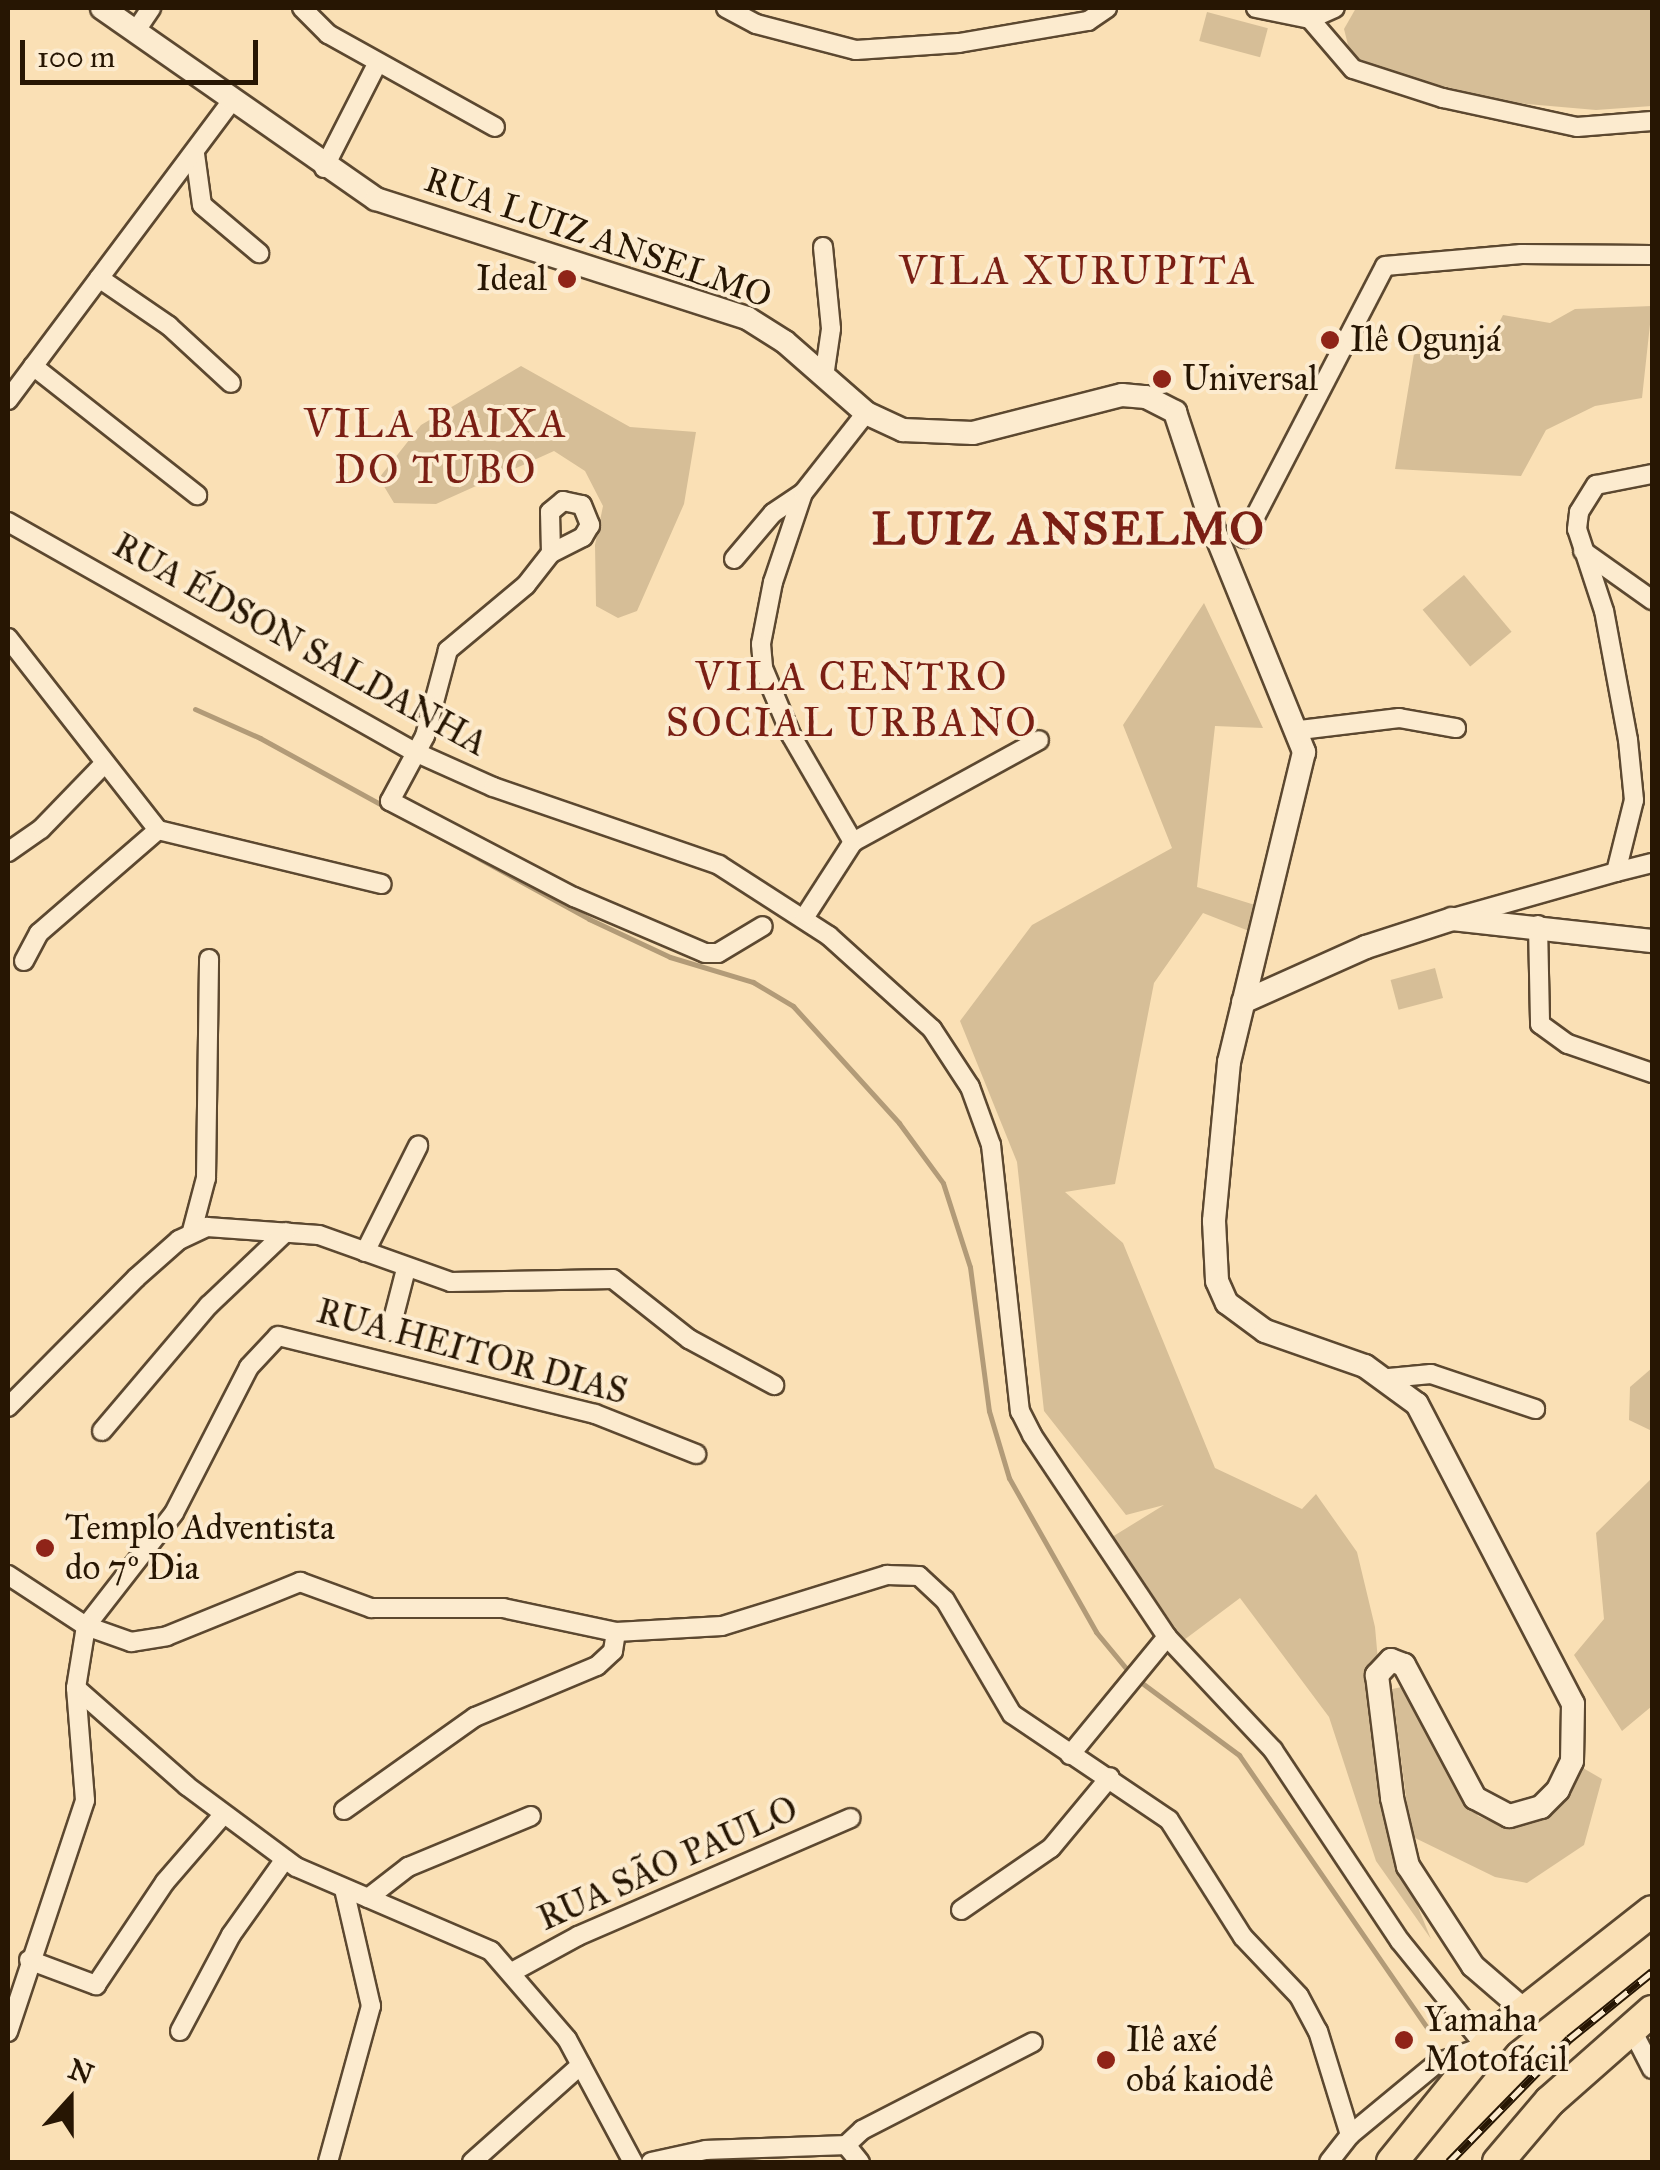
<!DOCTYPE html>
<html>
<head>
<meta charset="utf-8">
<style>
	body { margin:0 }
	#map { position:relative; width:1660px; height:2170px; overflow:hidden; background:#fae0b5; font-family:"IM FELL Great Primer",serif }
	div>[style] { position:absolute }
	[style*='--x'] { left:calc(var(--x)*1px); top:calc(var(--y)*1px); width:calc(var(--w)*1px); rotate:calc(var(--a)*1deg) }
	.green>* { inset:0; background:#d6be97; transform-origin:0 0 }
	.stream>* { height:5px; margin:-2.5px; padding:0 2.5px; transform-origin:2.5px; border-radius:2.5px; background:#b29b78 }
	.roads { filter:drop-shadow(2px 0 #5c4830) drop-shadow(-2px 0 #5c4830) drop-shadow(0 2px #5c4830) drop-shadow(0 -2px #5c4830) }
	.minor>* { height:18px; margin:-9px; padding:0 9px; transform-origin:9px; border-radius:9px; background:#fcebcf }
	.tertiary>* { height:22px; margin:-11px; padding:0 11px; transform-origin:11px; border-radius:11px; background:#fcebcf }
	.trunk>* { height:30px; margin:-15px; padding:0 15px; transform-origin:15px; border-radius:15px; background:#fae0b5 }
	.rail>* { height:9px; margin-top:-4.5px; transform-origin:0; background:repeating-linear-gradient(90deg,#fcebcf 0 15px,#271603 0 30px); box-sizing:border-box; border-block:2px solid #271603 }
	.dots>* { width:28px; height:28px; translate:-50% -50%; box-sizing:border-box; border:5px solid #fcebcf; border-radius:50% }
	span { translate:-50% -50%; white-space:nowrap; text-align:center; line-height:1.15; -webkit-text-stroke:8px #fcebcf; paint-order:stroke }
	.street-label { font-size:35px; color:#271603 }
	.poi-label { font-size:35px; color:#271603 }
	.right { translate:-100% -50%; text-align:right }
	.left { translate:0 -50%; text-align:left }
	.quarter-label { font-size:40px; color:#7a1f14; letter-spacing:2.5px }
	.district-label { font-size:45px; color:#7a1f14; font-weight:700; letter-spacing:2.5px }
	.frame { position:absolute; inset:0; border:10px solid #271603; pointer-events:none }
	.north { position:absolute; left:20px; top:2050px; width:100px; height:100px; -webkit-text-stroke:8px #fcebcf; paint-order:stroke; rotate:21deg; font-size:28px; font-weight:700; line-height:40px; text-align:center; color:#271603 }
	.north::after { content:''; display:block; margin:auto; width:35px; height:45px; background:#271603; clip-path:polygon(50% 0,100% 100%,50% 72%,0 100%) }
	.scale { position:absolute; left:20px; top:40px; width:238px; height:45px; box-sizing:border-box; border:5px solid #271603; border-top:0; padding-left:12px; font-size:30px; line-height:35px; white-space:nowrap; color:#271603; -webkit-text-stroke:8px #fcebcf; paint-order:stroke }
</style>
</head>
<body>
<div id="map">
	<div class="green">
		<i style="clip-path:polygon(1356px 8px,1652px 8px,1652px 106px,1596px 110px,1505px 102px,1397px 74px,1357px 58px,1348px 45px,1344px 29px)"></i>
		<i style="left:1207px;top:12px;width:63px;height:30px;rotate:15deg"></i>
		<i style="clip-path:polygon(1652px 306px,1642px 398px,1595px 406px,1546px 430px,1521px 476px,1395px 469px,1414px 354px,1453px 354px,1490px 340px,1503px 315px,1550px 323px,1575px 309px)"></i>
		<i style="clip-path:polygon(521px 366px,630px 427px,696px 432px,684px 504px,637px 611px,618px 618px,596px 606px,595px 545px,603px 506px,585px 471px,554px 451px,436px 504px,394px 503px,379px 478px,421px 425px)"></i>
		<i style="left:1464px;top:575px;width:74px;height:54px;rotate:50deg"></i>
		<i style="clip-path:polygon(1204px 603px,1263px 728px,1215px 726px,1197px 887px,1255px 905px,1249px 931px,1203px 913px,1154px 983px,1115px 1184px,1065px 1192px,1123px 1243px,1215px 1468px,1302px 1509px,1316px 1494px,1357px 1552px,1375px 1627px,1395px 1851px,1431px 1939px,1376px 1861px,1329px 1717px,1240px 1598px,1184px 1640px,1112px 1537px,1164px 1505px,1126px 1515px,1044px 1411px,1017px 1162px,960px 1021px,1032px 925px,1172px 848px,1123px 725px)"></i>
		<i style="left:1435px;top:968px;width:31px;height:46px;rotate:75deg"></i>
		<i style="clip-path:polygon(1652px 1368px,1652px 1431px,1629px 1420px,1630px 1387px)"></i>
		<i style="clip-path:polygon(1652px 1478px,1652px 1706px,1622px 1731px,1574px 1655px,1604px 1619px,1596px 1533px)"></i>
		<i style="clip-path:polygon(1402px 1687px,1478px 1816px,1504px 1827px,1533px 1823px,1563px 1802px,1583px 1768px,1602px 1779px,1584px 1845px,1527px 1883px,1495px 1877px,1411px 1836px,1392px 1689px)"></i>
	</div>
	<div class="stream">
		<i style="--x:195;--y:709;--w:71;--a:24"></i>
		<i style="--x:260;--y:738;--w:376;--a:28.8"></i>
		<i style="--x:589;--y:919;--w:89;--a:25.1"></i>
		<i style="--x:670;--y:957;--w:87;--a:16.8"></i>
		<i style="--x:753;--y:982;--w:47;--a:31"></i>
		<i style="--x:793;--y:1006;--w:158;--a:47.8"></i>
		<i style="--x:899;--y:1123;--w:74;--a:53.7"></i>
		<i style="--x:943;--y:1183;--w:88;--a:72.2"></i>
		<i style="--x:970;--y:1267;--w:145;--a:82.5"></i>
		<i style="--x:989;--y:1411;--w:70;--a:73.4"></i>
		<i style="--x:1009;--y:1478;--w:177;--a:60.5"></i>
		<i style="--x:1096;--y:1632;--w:53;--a:50.3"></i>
		<i style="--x:1138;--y:1680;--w:126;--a:36.6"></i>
		<i style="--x:1239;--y:1755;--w:336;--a:55.4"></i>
	</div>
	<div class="roads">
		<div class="minor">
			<i style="--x:302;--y:8;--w:37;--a:45"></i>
			<i style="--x:328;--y:34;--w:191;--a:29.1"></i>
			<i style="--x:726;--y:8;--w:34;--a:28"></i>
			<i style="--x:756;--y:24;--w:103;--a:14.6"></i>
			<i style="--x:856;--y:50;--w:103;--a:-3.9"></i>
			<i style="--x:959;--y:43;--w:131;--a:-9.7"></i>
			<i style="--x:1088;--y:21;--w:23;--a:-34"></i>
			<i style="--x:1256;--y:8;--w:55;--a:11.5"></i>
			<i style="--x:1310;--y:19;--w:27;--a:-24"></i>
			<i style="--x:1310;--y:19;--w:66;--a:49.3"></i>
			<i style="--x:1353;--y:69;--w:95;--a:17.9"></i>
			<i style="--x:1443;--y:98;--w:137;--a:12.2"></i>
			<i style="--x:1577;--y:127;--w:75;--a:-4.6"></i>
			<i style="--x:135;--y:32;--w:29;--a:-56"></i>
			<i style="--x:195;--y:154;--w:51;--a:82.2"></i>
			<i style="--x:202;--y:205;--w:75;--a:40.1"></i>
			<i style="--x:324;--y:168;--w:117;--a:-63"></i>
			<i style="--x:823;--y:247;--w:82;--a:84.4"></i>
			<i style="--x:831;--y:329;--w:49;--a:98.3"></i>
			<i style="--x:99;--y:278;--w:85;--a:34.4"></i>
			<i style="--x:169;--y:326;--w:84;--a:42.6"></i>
			<i style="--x:33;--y:366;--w:209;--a:38.2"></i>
			<i style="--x:8;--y:400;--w:371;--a:-53.2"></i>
			<i style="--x:803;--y:493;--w:94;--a:108.6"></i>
			<i style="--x:773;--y:582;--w:63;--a:101"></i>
			<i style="--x:761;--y:644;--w:24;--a:85"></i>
			<i style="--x:763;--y:668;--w:73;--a:67.3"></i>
			<i style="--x:791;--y:735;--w:124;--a:59.9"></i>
			<i style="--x:8;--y:522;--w:470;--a:29.5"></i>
			<i style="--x:417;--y:753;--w:83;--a:24.1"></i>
			<i style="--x:493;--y:787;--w:239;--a:19"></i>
			<i style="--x:719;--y:865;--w:131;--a:32.8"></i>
			<i style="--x:829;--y:936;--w:139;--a:42.1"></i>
			<i style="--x:932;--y:1029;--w:69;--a:56.8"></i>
			<i style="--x:970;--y:1087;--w:62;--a:70.1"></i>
			<i style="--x:991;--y:1145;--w:268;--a:83.8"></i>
			<i style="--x:1020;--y:1411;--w:27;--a:63"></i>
			<i style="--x:1032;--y:1435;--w:243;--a:56.2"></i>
			<i style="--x:1167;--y:1637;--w:155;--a:46.8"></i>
			<i style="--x:1273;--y:1750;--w:229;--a:56.4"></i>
			<i style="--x:1400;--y:1941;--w:135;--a:51"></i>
			<i style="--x:1485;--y:2046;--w:51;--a:160.5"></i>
			<i style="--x:1437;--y:2063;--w:113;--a:140.4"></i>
			<i style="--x:1244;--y:538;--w:306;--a:-62.6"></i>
			<i style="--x:1385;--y:266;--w:137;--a:-5"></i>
			<i style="--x:1521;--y:254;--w:131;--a:0.4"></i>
			<i style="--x:1583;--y:551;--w:85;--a:35.4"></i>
			<i style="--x:551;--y:553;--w:41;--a:-91.4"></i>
			<i style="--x:550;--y:512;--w:17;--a:-40"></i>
			<i style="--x:563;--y:501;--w:19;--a:12"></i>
			<i style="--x:582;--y:505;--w:22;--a:68"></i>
			<i style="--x:590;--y:525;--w:14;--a:120"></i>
			<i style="--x:583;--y:537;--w:36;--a:153"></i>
			<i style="--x:551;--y:553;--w:41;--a:128"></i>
			<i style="--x:526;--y:585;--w:102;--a:140.2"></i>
			<i style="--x:448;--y:650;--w:89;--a:105"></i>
			<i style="--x:425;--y:736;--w:74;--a:118.3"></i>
			<i style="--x:390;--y:801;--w:208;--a:27.6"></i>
			<i style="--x:574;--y:897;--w:142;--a:23.1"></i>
			<i style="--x:705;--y:953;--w:13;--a:0"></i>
			<i style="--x:718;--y:953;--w:52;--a:-31"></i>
			<i style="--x:734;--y:559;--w:60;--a:-49.7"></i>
			<i style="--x:773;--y:513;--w:36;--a:-34"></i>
			<i style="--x:803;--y:493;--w:102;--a:-51.8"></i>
			<i style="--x:8;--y:638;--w:244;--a:52"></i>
			<i style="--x:158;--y:830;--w:230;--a:13.6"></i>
			<i style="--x:1300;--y:730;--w:100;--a:-6.9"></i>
			<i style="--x:1399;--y:718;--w:58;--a:10"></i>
			<i style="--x:8;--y:852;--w:40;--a:-34.9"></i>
			<i style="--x:41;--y:829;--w:89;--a:-45.9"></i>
			<i style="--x:1616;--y:872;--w:37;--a:-14"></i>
			<i style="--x:1457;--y:917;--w:165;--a:-15.8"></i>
			<i style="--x:1616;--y:872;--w:74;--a:-76"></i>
			<i style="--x:1634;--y:800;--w:60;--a:-95.7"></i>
			<i style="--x:1628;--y:740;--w:131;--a:-100.5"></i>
			<i style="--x:1604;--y:611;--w:86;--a:-108.2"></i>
			<i style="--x:1577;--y:529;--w:17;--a:-83"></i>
			<i style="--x:1579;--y:512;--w:32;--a:-58"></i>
			<i style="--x:1596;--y:485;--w:57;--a:-11.1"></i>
			<i style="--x:804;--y:918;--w:90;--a:-57.2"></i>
			<i style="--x:853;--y:842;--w:212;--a:-28.7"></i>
			<i style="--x:1538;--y:925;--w:99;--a:88.8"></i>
			<i style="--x:1540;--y:1024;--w:34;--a:36"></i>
			<i style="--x:1568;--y:1044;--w:89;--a:19"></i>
			<i style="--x:24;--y:961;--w:32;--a:-62"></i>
			<i style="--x:39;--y:933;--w:157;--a:-40.9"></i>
			<i style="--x:192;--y:1231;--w:55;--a:-75.2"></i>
			<i style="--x:206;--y:1178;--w:219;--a:-89.2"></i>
			<i style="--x:365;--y:1252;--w:119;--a:-63.4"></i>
			<i style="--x:390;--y:1331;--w:64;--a:-75.5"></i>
			<i style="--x:1389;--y:1378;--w:42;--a:-5.4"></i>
			<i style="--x:1431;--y:1374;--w:110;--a:18.6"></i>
			<i style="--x:8;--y:1407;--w:182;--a:-45.2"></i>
			<i style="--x:136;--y:1278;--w:57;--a:-41.5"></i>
			<i style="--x:179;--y:1240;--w:31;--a:-25"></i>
			<i style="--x:207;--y:1227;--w:112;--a:4.1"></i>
			<i style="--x:319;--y:1235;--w:140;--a:19.6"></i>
			<i style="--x:451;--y:1282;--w:162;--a:-1.1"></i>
			<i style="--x:613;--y:1279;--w:97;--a:38.3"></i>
			<i style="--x:689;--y:1339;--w:97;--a:28.4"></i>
			<i style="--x:102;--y:1431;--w:165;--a:-49.7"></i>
			<i style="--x:209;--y:1305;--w:106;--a:-43.5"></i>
			<i style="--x:8;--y:1575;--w:93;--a:33.2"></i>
			<i style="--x:86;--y:1626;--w:48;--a:19.6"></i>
			<i style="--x:131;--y:1642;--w:36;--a:-9"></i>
			<i style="--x:167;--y:1636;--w:144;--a:-22.1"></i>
			<i style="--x:300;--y:1582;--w:76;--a:20.1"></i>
			<i style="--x:371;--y:1608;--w:132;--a:0"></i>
			<i style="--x:503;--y:1608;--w:116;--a:12"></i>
			<i style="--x:616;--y:1632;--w:106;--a:-3.2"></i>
			<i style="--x:722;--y:1626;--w:173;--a:-17.2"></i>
			<i style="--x:887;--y:1575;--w:32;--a:2"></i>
			<i style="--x:919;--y:1576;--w:35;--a:43"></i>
			<i style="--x:945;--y:1600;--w:132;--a:59.6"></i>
			<i style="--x:1012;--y:1714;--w:189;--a:34"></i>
			<i style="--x:1169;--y:1820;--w:138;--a:57.7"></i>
			<i style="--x:1243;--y:1937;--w:81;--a:46.5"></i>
			<i style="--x:1299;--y:1996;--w:40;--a:62"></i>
			<i style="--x:1318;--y:2031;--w:109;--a:72.9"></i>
			<i style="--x:1350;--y:2135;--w:34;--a:128"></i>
			<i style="--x:86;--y:1626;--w:143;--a:-52.1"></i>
			<i style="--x:174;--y:1513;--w:164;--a:-62.8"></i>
			<i style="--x:249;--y:1367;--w:42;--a:-46.9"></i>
			<i style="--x:278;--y:1336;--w:326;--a:13.8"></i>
			<i style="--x:595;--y:1414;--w:109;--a:21.6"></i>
			<i style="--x:76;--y:1688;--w:148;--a:41.4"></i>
			<i style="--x:187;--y:1786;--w:136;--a:36.6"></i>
			<i style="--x:296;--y:1867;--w:212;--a:23.3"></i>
			<i style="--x:491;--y:1951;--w:116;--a:49.2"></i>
			<i style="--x:567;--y:2039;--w:140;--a:61.8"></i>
			<i style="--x:1070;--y:1755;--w:153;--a:-50.6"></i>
			<i style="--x:344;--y:1810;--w:161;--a:-35.4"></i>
			<i style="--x:475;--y:1717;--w:132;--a:-22.7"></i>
			<i style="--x:597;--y:1666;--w:22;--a:-43"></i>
			<i style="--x:613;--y:1651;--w:19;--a:-81"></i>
			<i style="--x:368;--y:1898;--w:51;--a:-37.8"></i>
			<i style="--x:408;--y:1867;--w:133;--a:-22.5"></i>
			<i style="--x:961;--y:1910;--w:109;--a:-34.6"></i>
			<i style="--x:1051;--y:1848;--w:92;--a:-50.3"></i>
			<i style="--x:29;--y:1960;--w:72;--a:20.5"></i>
			<i style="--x:96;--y:1985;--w:124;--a:-56.2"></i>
			<i style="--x:165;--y:1882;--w:89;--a:-49.1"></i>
			<i style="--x:512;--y:1972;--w:75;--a:-28.6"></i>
			<i style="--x:578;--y:1936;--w:297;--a:-23.4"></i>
			<i style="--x:1631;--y:2028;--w:46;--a:62.9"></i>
			<i style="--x:180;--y:2031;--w:109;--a:-62"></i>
			<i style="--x:231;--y:1935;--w:93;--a:-54.6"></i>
			<i style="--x:8;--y:2032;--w:244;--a:-71.6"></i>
			<i style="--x:85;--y:1800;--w:112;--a:-94.6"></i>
			<i style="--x:76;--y:1688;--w:63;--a:-80.8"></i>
			<i style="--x:846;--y:2145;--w:22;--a:-43"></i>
			<i style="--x:862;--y:2130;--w:192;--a:-27.2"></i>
			<i style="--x:846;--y:2145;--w:22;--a:51"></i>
			<i style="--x:328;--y:2162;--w:162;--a:-74.6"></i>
			<i style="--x:371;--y:2006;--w:120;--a:-103"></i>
			<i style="--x:472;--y:2162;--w:146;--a:-41.7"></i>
			<i style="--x:651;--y:2162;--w:56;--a:-12.3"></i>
			<i style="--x:706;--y:2150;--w:140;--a:-2"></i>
		</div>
		<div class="tertiary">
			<i style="--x:102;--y:8;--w:334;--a:34.9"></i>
			<i style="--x:376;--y:199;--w:390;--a:17.8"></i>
			<i style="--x:747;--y:318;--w:45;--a:32.3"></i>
			<i style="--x:785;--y:342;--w:108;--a:41.2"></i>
			<i style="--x:866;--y:413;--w:41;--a:24.7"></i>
			<i style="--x:903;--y:430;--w:70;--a:2.5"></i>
			<i style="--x:973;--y:433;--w:154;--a:-14.3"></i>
			<i style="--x:1122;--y:395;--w:24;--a:5"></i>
			<i style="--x:1146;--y:397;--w:33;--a:27"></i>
			<i style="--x:1175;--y:412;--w:124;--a:71.7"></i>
			<i style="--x:1214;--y:530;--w:240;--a:67.9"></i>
			<i style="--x:1304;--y:752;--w:319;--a:103.6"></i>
			<i style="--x:1229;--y:1062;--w:160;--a:95.4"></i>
			<i style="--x:1214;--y:1221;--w:60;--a:87.1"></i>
			<i style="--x:1217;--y:1281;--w:24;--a:66"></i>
			<i style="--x:1227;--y:1303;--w:47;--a:36.4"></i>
			<i style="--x:1265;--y:1331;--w:106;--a:19.3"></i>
			<i style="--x:1365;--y:1366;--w:64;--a:36.2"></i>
			<i style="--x:1417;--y:1404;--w:338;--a:62.5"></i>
			<i style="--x:1573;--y:1704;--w:57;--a:91"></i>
			<i style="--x:1572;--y:1761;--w:32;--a:116"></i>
			<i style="--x:1558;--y:1790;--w:24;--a:135"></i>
			<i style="--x:1541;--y:1807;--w:33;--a:164"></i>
			<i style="--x:1509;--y:1816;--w:38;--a:-152"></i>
			<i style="--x:1475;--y:1798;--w:151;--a:-118.1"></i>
			<i style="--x:1404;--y:1665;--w:14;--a:-159"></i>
			<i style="--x:1391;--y:1660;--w:21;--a:133"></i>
			<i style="--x:1377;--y:1675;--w:124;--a:83"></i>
			<i style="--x:1392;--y:1798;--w:70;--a:76.8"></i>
			<i style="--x:1408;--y:1866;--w:119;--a:57"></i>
			<i style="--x:1473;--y:1966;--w:67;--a:40.8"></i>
			<i style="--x:1243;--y:1002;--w:135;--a:-24.1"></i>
			<i style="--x:1366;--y:947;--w:90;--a:-18"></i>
			<i style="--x:1452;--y:919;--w:201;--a:6.3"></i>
		</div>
		<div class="trunk">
			<i style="--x:1392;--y:2162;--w:166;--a:-50.9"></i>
			<i style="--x:1497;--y:2033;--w:197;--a:-38.2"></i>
			<i style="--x:1498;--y:2162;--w:80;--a:-49.6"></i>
			<i style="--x:1550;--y:2101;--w:136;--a:-41.4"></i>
		</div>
	</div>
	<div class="rail">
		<i style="--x:1449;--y:2162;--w:172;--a:-45.7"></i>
		<i style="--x:1569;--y:2039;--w:107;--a:-38.9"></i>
	</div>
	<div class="dots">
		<i style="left:567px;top:279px;background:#8f2418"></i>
		<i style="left:1330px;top:340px;background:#8f2418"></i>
		<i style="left:1162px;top:379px;background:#8f2418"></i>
		<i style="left:45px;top:1548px;background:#8f2418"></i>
		<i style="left:1404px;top:2040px;background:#8f2418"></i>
		<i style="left:1106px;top:2060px;background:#8f2418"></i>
	</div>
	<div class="street-label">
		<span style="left:598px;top:238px;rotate:19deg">RUA LUIZ ANSELMO</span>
		<span style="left:300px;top:645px;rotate:29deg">RUA ÉDSON SALDANHA</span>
		<span style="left:472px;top:1352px;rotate:15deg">RUA HEITOR DIAS</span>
		<span style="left:668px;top:1864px;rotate:-24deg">RUA SÃO PAULO</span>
	</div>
	<div class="poi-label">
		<span class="right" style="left:547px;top:279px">Ideal</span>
		<span class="left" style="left:1350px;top:340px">Ilê Ogunjá</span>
		<span class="left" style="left:1182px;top:379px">Universal</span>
		<span class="left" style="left:65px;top:1548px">Templo Adventista<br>do 7º Dia</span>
		<span class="left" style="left:1424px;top:2040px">Yamaha<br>Motofácil</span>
		<span class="left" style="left:1126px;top:2060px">Ilê axé<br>obá kaiodê</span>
	</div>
	<div class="quarter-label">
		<span style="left:1078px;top:271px">VILA XURUPITA</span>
		<span style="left:436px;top:447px">VILA BAIXA<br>DO TUBO</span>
		<span style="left:852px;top:700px">VILA CENTRO<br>SOCIAL URBANO</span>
	</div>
	<div class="district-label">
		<span style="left:1069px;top:529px">LUIZ ANSELMO</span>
	</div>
	<div class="frame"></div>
	<div class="north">N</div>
	<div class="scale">100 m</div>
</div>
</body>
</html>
